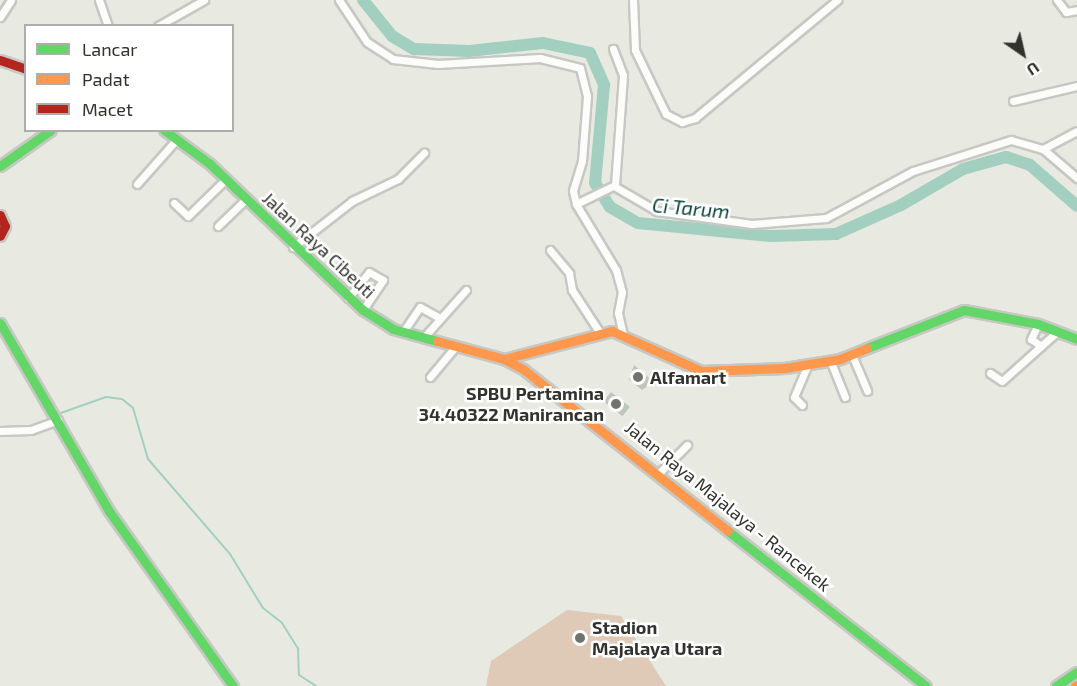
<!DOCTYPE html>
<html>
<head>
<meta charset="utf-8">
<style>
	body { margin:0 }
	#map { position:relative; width:1077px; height:686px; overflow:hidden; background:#e8eae2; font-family:"Exo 2",sans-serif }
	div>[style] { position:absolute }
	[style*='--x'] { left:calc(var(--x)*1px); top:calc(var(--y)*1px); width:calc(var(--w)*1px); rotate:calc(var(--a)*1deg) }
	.green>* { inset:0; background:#decab7 }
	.stream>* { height:2px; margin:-1px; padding:0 1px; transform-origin:1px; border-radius:1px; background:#a3cfc1 }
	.river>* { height:12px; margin:-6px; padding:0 6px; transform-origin:6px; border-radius:6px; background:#a3cfc1 }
	.building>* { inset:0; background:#bec7bc; transform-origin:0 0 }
	.roads { filter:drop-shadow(2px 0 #c7c8c3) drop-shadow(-2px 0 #c7c8c3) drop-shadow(0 2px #c7c8c3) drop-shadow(0 -2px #c7c8c3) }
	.street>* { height:7px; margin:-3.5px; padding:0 3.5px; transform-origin:3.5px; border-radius:3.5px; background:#fcfcfb }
	.fast>* { height:9px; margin:-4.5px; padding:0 4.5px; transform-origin:4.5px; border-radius:4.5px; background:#63d668 }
	.slow>* { height:9px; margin:-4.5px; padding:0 4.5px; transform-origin:4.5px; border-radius:4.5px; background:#ff974d }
	.jam>* { height:9px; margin:-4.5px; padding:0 4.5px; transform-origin:4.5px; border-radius:4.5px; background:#b3261e }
	.dots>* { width:16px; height:16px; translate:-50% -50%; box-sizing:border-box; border:3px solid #fff; border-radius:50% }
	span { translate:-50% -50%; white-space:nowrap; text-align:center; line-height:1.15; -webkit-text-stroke:5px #fff; paint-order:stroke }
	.street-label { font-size:18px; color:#32332e }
	.poi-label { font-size:18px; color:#32332e; font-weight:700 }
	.left { translate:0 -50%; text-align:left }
	.right { translate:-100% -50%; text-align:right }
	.water-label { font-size:20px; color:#043f34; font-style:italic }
	.legend { position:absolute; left:24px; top:24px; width:210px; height:108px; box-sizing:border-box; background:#fff; border:2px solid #adadab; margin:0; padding:8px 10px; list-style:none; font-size:18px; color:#32332e }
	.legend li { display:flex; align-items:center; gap:12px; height:30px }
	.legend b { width:30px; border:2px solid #adadab }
	.north { position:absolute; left:993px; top:24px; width:60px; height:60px; -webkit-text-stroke:4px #fff; paint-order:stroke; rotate:146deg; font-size:16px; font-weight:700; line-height:24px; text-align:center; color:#32332e }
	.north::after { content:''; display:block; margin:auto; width:21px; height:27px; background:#32332e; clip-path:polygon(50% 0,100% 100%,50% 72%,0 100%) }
</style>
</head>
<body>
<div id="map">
	<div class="green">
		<i style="clip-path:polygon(567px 610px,621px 616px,666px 686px,486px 686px,491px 661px)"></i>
	</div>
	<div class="stream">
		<i style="--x:55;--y:415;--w:54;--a:-19.4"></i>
		<i style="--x:106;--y:397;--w:16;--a:7"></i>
		<i style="--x:122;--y:399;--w:14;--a:39"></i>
		<i style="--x:133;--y:408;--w:53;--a:73.6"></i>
		<i style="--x:148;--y:459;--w:125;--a:49.2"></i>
		<i style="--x:230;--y:554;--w:63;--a:58.6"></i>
		<i style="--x:263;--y:608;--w:24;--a:38"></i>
		<i style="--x:282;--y:623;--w:31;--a:58"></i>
		<i style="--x:298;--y:649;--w:26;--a:88"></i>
		<i style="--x:299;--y:675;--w:20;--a:33"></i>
	</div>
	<div class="river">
		<i style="--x:363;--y:0;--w:46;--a:51.1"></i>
		<i style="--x:392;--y:36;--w:26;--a:31"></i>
		<i style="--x:414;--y:49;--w:55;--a:2.1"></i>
		<i style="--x:469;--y:51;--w:74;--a:-6.2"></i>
		<i style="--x:543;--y:43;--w:48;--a:12"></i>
		<i style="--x:590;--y:53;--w:35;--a:66"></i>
		<i style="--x:604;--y:85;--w:98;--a:95.2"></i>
		<i style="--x:595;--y:183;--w:28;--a:58"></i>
		<i style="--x:610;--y:207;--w:32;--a:30"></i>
		<i style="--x:638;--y:223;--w:134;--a:5.6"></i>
		<i style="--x:771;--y:236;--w:65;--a:-1.8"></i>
		<i style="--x:836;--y:234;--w:71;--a:-24"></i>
		<i style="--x:901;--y:205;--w:72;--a:-30.1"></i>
		<i style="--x:963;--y:169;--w:45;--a:-15.6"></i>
		<i style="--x:1006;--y:157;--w:25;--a:18"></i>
		<i style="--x:1030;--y:165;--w:62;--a:41.1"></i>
	</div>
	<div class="building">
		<i style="clip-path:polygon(634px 365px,654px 382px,642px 390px,629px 380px)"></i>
		<i style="left:611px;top:392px;width:24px;height:12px;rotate:38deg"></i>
	</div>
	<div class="roads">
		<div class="street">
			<i style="--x:99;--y:0;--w:28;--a:71"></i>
			<i style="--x:339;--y:0;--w:50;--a:56.3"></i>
			<i style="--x:367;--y:42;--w:31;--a:33"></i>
			<i style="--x:393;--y:59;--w:45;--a:6.3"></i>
			<i style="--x:438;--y:64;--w:102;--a:-3.4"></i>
			<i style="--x:540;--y:58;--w:41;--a:14"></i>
			<i style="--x:580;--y:68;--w:29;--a:76"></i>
			<i style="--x:587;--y:96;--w:65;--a:94.4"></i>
			<i style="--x:582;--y:161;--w:31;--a:107"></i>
			<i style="--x:573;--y:191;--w:13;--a:77"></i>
			<i style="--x:576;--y:204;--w:43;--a:-26"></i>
			<i style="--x:615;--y:185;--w:110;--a:-85.8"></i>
			<i style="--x:623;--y:75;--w:28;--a:-111"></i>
			<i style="--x:633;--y:0;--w:50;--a:87.7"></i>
			<i style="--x:635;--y:50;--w:71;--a:64.2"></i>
			<i style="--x:666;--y:114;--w:18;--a:27"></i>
			<i style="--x:682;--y:122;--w:14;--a:-17"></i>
			<i style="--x:695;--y:118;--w:185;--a:-39.7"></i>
			<i style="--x:1057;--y:0;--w:15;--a:53"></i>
			<i style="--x:1066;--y:12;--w:11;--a:-10"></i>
			<i style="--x:0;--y:17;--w:20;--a:-57"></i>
			<i style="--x:158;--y:26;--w:53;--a:-29.5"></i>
			<i style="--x:1013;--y:101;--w:66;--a:-13.2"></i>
			<i style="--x:1043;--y:149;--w:38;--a:-28"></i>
			<i style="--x:137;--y:184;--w:60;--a:-48.4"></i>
			<i style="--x:614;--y:186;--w:50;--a:30.2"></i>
			<i style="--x:657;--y:211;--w:96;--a:7.8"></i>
			<i style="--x:752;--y:224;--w:74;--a:-4.6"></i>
			<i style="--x:826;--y:218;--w:99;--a:-28.4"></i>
			<i style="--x:913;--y:171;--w:103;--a:-17.6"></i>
			<i style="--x:1011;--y:140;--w:33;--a:16"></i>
			<i style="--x:1043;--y:149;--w:45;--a:40.5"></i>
			<i style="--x:174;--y:203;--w:19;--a:43"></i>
			<i style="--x:188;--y:216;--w:53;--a:-44.2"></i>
			<i style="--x:576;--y:204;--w:77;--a:58.8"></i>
			<i style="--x:616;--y:270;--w:23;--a:75"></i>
			<i style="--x:622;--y:292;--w:21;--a:101"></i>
			<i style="--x:618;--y:313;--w:22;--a:77"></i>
			<i style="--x:218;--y:226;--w:39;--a:-44"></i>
			<i style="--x:293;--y:247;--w:75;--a:-37.9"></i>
			<i style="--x:352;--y:201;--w:51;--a:-25.6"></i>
			<i style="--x:398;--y:179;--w:37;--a:-45"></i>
			<i style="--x:550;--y:250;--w:30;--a:50"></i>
			<i style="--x:569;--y:273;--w:17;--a:80"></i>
			<i style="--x:572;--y:290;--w:51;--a:56.9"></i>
			<i style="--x:348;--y:298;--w:33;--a:-51"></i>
			<i style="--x:369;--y:272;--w:16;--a:30"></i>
			<i style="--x:383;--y:280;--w:36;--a:124"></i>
			<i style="--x:1038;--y:324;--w:17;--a:115"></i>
			<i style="--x:1031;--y:339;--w:12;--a:35"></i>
			<i style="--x:1041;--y:346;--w:21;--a:-41"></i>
			<i style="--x:403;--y:332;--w:30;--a:-56"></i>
			<i style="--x:420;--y:307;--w:23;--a:29"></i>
			<i style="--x:424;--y:337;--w:63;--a:-48.2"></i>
			<i style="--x:852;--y:355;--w:39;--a:67"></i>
			<i style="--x:830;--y:360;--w:40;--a:68"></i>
			<i style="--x:990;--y:373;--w:14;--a:34"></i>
			<i style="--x:1002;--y:381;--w:52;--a:-41.9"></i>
			<i style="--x:430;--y:377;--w:39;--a:-50"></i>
			<i style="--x:802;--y:405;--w:11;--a:-135"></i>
			<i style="--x:794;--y:397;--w:36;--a:-67"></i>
			<i style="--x:0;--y:431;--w:31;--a:-2"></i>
			<i style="--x:31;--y:430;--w:29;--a:-20"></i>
			<i style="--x:658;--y:474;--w:41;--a:-45"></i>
		</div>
		<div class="fast">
			<i style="--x:164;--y:130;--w:57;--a:36.5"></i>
			<i style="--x:210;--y:164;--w:211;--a:43.7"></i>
			<i style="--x:363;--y:310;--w:36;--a:32"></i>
			<i style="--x:393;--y:329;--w:46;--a:15.3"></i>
			<i style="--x:0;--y:166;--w:62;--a:-35.2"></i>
			<i style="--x:0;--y:323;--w:217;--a:59.9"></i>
			<i style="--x:109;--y:511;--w:214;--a:54.7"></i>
			<i style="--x:867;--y:348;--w:104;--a:-21.4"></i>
			<i style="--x:964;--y:310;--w:75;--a:10.7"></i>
			<i style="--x:1038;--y:324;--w:42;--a:21"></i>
			<i style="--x:728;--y:531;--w:251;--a:38.1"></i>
			<i style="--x:1056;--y:686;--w:25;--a:-34"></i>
		</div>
		<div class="slow">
			<i style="--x:437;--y:341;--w:69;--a:15"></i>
			<i style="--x:504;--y:359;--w:21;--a:28"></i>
			<i style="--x:523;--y:369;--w:261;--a:38.3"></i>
			<i style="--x:504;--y:359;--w:112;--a:-14.5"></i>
			<i style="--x:612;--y:331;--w:98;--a:24.2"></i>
			<i style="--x:701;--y:371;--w:84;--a:-2"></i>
			<i style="--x:785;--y:368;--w:56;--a:-9.3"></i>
			<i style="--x:840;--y:359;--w:29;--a:-22"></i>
			<i style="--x:1075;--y:686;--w:2;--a:-27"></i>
		</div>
		<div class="jam">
			<i style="--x:0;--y:60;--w:28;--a:19"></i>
			<i style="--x:0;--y:215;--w:12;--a:66"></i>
			<i style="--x:5;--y:226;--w:11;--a:117"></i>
		</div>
	</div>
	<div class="dots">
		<i style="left:638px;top:377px;background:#72736d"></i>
		<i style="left:616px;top:404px;background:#72736d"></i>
		<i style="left:580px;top:638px;background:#72736d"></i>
	</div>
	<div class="street-label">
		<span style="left:319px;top:245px;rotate:43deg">Jalan Raya Cibeuti</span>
		<span style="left:728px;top:506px;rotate:39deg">Jalan Raya Majalaya - Rancekek</span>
	</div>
	<div class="poi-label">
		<span class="left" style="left:650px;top:377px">Alfamart</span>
		<span class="right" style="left:604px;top:404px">SPBU Pertamina<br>34.40322 Manirancan</span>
		<span class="left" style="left:592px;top:638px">Stadion<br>Majalaya Utara</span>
	</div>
	<div class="water-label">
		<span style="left:691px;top:208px;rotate:5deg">Ci Tarum</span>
	</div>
	<ul class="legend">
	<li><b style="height:8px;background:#63d668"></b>Lancar</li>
	<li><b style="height:8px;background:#ff974d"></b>Padat</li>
	<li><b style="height:8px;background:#b3261e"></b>Macet</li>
	</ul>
	<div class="north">U</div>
</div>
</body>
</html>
